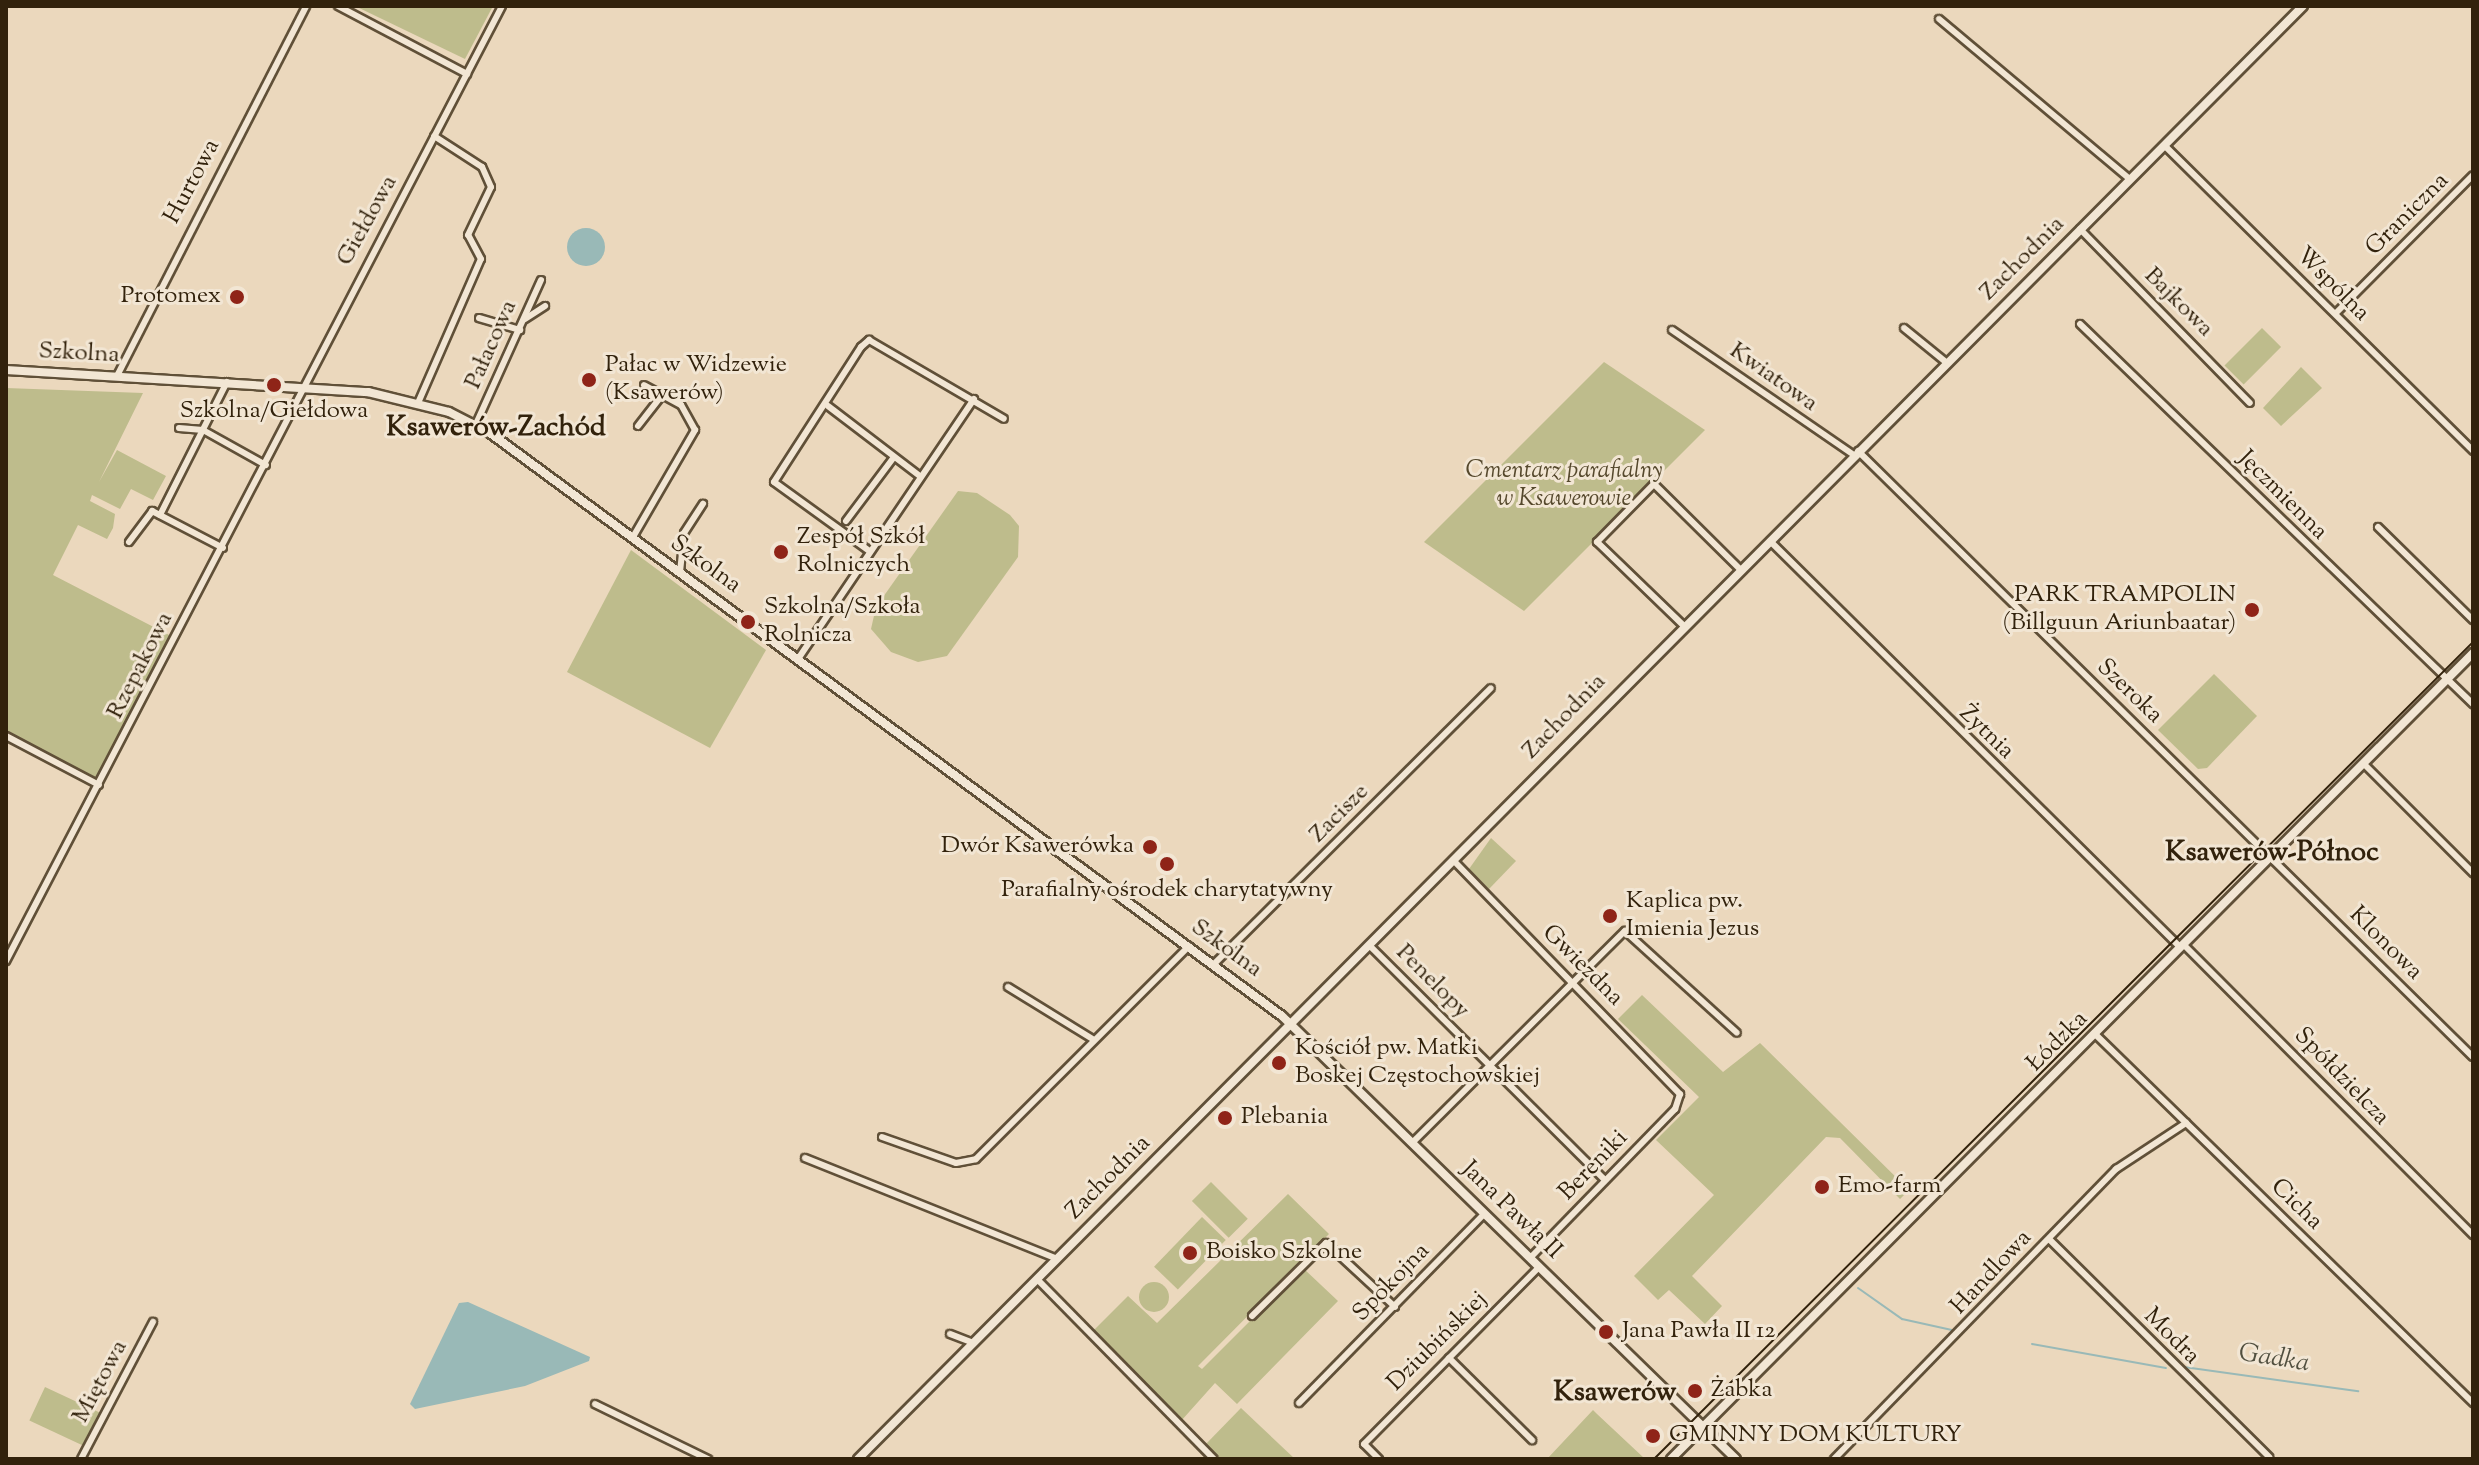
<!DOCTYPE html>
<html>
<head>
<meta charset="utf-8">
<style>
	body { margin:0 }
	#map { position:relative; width:2479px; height:1465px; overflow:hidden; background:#ebd8bd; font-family:"Sorts Mill Goudy",serif }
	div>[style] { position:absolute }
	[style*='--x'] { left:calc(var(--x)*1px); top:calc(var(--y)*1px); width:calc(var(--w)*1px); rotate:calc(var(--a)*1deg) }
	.green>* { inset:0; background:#bebc8c; transform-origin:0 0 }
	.round { border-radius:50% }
	.water>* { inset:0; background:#99b9b7 }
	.stream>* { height:2px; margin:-1px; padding:0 1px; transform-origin:1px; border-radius:1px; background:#99b9b7 }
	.roads { filter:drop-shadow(2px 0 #605038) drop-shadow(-2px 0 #605038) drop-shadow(0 2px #605038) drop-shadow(0 -2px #605038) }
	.street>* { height:6px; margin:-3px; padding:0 3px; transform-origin:3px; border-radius:3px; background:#f2e6d4 }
	.secondary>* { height:8px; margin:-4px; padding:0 4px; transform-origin:4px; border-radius:4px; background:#f2e6d4 }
	.tram>* { height:2px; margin:-1px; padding:0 1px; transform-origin:1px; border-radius:1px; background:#32220c }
	.dots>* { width:22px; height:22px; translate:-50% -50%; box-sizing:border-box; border:4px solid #f2e6d4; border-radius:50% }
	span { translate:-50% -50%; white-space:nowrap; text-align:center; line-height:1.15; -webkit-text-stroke:6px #f2e6d4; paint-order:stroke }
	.street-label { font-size:24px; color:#32220c }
	.poi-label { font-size:24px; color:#32220c }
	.right { translate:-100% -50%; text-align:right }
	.left { translate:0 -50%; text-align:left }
	.park-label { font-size:24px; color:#55482c; font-style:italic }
	.water-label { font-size:26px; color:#514f3f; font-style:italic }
	.quarter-label { font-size:28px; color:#32220c; font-weight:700 }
	.frame { position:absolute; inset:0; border:8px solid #32220c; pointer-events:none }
</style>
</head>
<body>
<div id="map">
	<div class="green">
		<i style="clip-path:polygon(355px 6px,493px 6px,465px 59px)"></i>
		<i style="left:2262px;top:328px;width:27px;height:53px;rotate:45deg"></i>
		<i style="clip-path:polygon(1604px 362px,1705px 430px,1524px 611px,1424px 542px)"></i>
		<i style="clip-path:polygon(2301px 367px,2322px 388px,2281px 426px,2263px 408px)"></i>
		<i style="clip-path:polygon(6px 388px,143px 393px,99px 482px,117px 450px,166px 476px,153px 500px,131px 489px,120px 509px,92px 495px,90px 501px,115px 514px,113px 528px,107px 539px,78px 525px,53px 575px,173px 637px,100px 780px,6px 731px)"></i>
		<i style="clip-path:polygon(958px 491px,977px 493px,1010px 515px,1019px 526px,1018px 557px,947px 656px,918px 662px,891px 652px,871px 629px,876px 607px)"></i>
		<i style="clip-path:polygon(631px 550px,766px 650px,710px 748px,567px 672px)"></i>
		<i style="clip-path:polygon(2214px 674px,2257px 716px,2207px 768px,2198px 769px,2158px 730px)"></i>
		<i style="clip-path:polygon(1491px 838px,1516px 861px,1489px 889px,1469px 869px)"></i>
		<i style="clip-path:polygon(1642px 995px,1723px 1072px,1760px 1043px,1909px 1190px,1900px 1199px,1840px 1138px,1826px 1137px,1692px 1276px,1722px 1306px,1705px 1324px,1669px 1290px,1658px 1300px,1634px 1276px,1714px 1195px,1656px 1140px,1699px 1097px,1618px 1019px)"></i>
		<i style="left:1211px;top:1182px;width:52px;height:27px;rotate:45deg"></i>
		<i style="clip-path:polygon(1288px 1194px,1329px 1234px,1198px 1366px,1202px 1369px,1303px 1268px,1338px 1301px,1237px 1404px,1215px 1383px,1181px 1421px,1092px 1332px,1128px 1296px,1157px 1323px)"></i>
		<i style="left:1202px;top:1217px;width:33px;height:69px;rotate:44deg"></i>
		<i class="round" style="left:1139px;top:1282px;width:30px;height:30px"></i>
		<i style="left:45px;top:1387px;width:62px;height:37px;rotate:25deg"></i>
		<i style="clip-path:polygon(1241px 1408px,1295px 1459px,1218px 1459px,1204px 1446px)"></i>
		<i style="clip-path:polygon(1593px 1410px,1597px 1414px,1644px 1458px,1547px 1459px)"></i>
	</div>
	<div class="water">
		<i class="round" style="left:567px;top:228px;width:38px;height:38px"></i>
		<i style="clip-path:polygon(468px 1302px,590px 1357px,589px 1361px,525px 1386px,415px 1409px,410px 1404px,459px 1303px)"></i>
	</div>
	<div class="stream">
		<i style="--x:1858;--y:1288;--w:54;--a:35.2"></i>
		<i style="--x:1902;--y:1319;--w:51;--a:12.4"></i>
		<i style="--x:2032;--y:1344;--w:136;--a:10.2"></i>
		<i style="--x:2184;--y:1367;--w:176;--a:7.9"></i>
	</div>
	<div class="roads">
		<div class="street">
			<i style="--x:338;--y:6;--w:146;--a:27.8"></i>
			<i style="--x:1939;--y:19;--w:249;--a:40"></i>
			<i style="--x:2164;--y:145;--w:435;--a:44.7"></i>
			<i style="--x:2080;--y:229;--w:243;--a:45.7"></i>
			<i style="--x:2336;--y:313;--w:194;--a:-45.2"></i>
			<i style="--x:479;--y:318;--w:43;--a:16.3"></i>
			<i style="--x:525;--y:319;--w:24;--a:-33"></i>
			<i style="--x:2080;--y:324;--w:547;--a:44.04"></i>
			<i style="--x:1904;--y:328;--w:55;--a:39.1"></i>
			<i style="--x:1672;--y:330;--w:221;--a:34.5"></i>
			<i style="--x:117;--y:376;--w:415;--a:-62.9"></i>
			<i style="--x:418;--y:403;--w:157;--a:-66.4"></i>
			<i style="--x:481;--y:259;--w:27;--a:-118"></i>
			<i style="--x:468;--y:235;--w:53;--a:-64.4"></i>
			<i style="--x:491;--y:187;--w:22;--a:-114"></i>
			<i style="--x:482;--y:167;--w:57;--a:-147.1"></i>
			<i style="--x:828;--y:406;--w:116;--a:37.3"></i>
			<i style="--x:476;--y:424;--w:158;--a:-65.7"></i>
			<i style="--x:638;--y:426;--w:41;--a:-52"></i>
			<i style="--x:179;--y:428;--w:24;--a:5"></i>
			<i style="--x:203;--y:430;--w:72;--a:29.1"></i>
			<i style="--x:1858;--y:451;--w:863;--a:44.58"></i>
			<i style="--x:160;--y:515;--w:149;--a:-63.3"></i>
			<i style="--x:846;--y:521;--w:80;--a:-53.1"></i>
			<i style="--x:2378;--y:527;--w:133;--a:44.4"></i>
			<i style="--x:633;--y:537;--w:124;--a:-59.9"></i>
			<i style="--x:695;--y:430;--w:29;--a:-119"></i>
			<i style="--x:681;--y:405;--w:42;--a:-151.6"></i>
			<i style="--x:1770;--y:541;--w:577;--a:44.72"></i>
			<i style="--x:129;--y:542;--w:39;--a:-53"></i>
			<i style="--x:152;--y:511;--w:80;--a:27.5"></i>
			<i style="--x:868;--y:550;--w:116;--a:-144.1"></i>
			<i style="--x:774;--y:482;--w:161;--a:-57.2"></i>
			<i style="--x:861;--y:347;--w:11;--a:-41"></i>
			<i style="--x:869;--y:340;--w:156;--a:30.3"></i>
			<i style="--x:680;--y:572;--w:39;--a:-84"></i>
			<i style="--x:684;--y:533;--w:35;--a:-57"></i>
			<i style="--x:1684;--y:626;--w:121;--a:-136"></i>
			<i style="--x:1597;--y:542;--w:81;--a:-45.5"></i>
			<i style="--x:1654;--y:484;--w:122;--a:44.7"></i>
			<i style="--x:798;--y:659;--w:314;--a:-55.9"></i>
			<i style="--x:6;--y:736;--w:105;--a:27.8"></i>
			<i style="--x:2363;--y:763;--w:156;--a:45"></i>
			<i style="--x:1454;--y:861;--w:325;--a:45.9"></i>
			<i style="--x:1680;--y:1094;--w:16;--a:108"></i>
			<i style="--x:1675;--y:1109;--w:208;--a:134.2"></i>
			<i style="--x:2183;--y:944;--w:411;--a:45.1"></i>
			<i style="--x:1369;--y:945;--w:333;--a:44.9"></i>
			<i style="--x:6;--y:961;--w:1076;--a:-62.55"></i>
			<i style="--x:1213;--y:965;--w:392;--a:-44.9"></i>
			<i style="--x:1008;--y:987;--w:101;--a:31.6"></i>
			<i style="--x:2094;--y:1033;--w:530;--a:44.31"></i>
			<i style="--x:882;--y:1137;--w:78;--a:19.4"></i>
			<i style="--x:956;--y:1163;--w:20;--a:-11"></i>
			<i style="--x:976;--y:1159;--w:301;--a:-45"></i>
			<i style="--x:1413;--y:1142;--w:299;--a:-44.9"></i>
			<i style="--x:1625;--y:931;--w:151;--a:42.3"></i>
			<i style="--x:805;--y:1158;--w:271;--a:21.8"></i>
			<i style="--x:2049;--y:1239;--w:310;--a:44.7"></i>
			<i style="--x:1037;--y:1279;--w:252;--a:45.5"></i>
			<i style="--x:1252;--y:1316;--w:104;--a:-44.6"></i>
			<i style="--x:1326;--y:1243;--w:94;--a:42.8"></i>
			<i style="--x:950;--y:1334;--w:25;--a:21"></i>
			<i style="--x:1449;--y:1358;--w:117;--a:44.7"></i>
			<i style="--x:1299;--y:1403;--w:264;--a:-45.6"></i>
			<i style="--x:595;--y:1404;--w:126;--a:26"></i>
			<i style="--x:81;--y:1459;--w:155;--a:-62.3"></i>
			<i style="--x:1379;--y:1459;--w:21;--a:-135"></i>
			<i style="--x:1364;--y:1444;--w:249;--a:-45.3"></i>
			<i style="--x:1834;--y:1459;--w:405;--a:-45.8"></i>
			<i style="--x:2116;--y:1169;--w:84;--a:-33.3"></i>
		</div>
		<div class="secondary">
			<i style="--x:6;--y:370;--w:363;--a:3.5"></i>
			<i style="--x:368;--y:392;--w:83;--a:13.9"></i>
			<i style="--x:449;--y:412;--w:46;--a:27.1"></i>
			<i style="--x:490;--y:433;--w:983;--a:36.36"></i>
			<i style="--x:1282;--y:1016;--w:634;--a:44.3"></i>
			<i style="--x:858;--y:1459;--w:2049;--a:-45.16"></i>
			<i style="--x:1671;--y:1459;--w:1137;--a:-45.14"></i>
		</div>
	</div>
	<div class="tram">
		<i style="--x:1654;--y:1459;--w:1157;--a:-44.93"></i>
	</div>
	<div class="dots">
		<i style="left:237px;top:297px;background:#8f2418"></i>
		<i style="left:589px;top:380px;background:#8f2418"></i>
		<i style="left:274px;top:385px;background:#8f2418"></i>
		<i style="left:781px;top:552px;background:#8f2418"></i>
		<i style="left:2252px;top:610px;background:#8f2418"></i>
		<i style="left:748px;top:622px;background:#8f2418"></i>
		<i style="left:1150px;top:847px;background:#8f2418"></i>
		<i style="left:1167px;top:864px;background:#8f2418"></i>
		<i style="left:1610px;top:916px;background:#8f2418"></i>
		<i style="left:1279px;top:1063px;background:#8f2418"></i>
		<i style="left:1225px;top:1118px;background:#8f2418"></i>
		<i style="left:1822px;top:1187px;background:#8f2418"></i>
		<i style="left:1190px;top:1253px;background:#8f2418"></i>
		<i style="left:1606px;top:1332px;background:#8f2418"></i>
		<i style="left:1695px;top:1391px;background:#8f2418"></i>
		<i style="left:1653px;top:1436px;background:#8f2418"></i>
	</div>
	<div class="street-label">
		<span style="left:193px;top:182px;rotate:-62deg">Hurtowa</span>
		<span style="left:2408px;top:215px;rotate:-45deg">Graniczna</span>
		<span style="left:368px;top:221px;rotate:-61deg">Giełdowa</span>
		<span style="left:2023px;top:259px;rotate:-45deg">Zachodnia</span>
		<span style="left:2332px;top:285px;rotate:45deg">Wspólna</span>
		<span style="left:2178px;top:303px;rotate:45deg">Bajkowa</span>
		<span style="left:492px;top:345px;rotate:-66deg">Pałacowa</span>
		<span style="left:79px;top:354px;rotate:3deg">Szkolna</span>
		<span style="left:1773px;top:378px;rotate:35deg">Kwiatowa</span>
		<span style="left:2282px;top:496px;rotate:45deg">Jęczmienna</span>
		<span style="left:705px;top:565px;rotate:36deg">Szkolna</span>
		<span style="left:141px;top:666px;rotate:-63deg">Rzepakowa</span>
		<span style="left:2129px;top:692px;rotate:44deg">Szeroka</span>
		<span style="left:1565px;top:717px;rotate:-46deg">Zachodnia</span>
		<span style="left:1986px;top:733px;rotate:44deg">Żytnia</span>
		<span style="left:1340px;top:814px;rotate:-45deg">Zacisze</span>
		<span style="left:2385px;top:944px;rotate:45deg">Klonowa</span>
		<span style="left:1226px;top:949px;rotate:36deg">Szkolna</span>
		<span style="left:1582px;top:966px;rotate:45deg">Gwiezdna</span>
		<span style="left:1432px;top:982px;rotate:45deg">Penelopy</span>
		<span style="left:2058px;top:1042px;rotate:-45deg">Łódzka</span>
		<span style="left:2341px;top:1077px;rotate:46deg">Spółdzielcza</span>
		<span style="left:1594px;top:1166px;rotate:-46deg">Bereniki</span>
		<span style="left:1109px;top:1178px;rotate:-45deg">Zachodnia</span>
		<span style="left:2296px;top:1205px;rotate:44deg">Cicha</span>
		<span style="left:1511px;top:1211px;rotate:44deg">Jana Pawła II</span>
		<span style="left:1992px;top:1273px;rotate:-47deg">Handlowa</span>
		<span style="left:1392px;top:1283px;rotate:-46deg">Spokojna</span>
		<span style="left:2171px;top:1337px;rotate:45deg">Modra</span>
		<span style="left:1438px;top:1342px;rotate:-45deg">Dziubińskiej</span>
		<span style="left:101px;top:1382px;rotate:-62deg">Miętowa</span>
	</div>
	<div class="poi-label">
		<span class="right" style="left:221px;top:297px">Protomex</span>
		<span class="left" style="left:605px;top:380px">Pałac w Widzewie<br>(Ksawerów)</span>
		<span style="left:274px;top:412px">Szkolna/Giełdowa</span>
		<span class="left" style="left:797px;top:552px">Zespół Szkół<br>Rolniczych</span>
		<span class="right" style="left:2236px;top:610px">PARK TRAMPOLIN<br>(Billguun Ariunbaatar)</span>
		<span class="left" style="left:764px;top:622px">Szkolna/Szkoła<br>Rolnicza</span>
		<span class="right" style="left:1134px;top:847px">Dwór Ksawerówka</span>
		<span style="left:1167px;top:891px">Parafialny ośrodek charytatywny</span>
		<span class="left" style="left:1626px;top:916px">Kaplica pw.<br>Imienia Jezus</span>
		<span class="left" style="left:1295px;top:1063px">Kościół pw. Matki<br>Boskej Częstochowskiej</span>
		<span class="left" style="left:1241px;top:1118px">Plebania</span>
		<span class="left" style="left:1838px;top:1187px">Emo-farm</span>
		<span class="left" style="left:1206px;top:1253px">Boisko Szkolne</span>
		<span class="left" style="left:1622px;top:1332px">Jana Pawła II 12</span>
		<span class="left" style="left:1711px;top:1391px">Żabka</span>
		<span class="left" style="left:1669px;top:1436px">GMINNY DOM KULTURY</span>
	</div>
	<div class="park-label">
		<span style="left:1564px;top:486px">Cmentarz parafialny<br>w Ksawerowie</span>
	</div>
	<div class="water-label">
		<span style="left:2274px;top:1359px;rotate:9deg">Gadka</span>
	</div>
	<div class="quarter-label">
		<span style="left:496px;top:428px">Ksawerów-Zachód</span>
		<span style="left:2272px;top:853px">Ksawerów-Północ</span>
		<span style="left:1615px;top:1393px">Ksawerów</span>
	</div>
	<div class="frame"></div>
</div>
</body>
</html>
